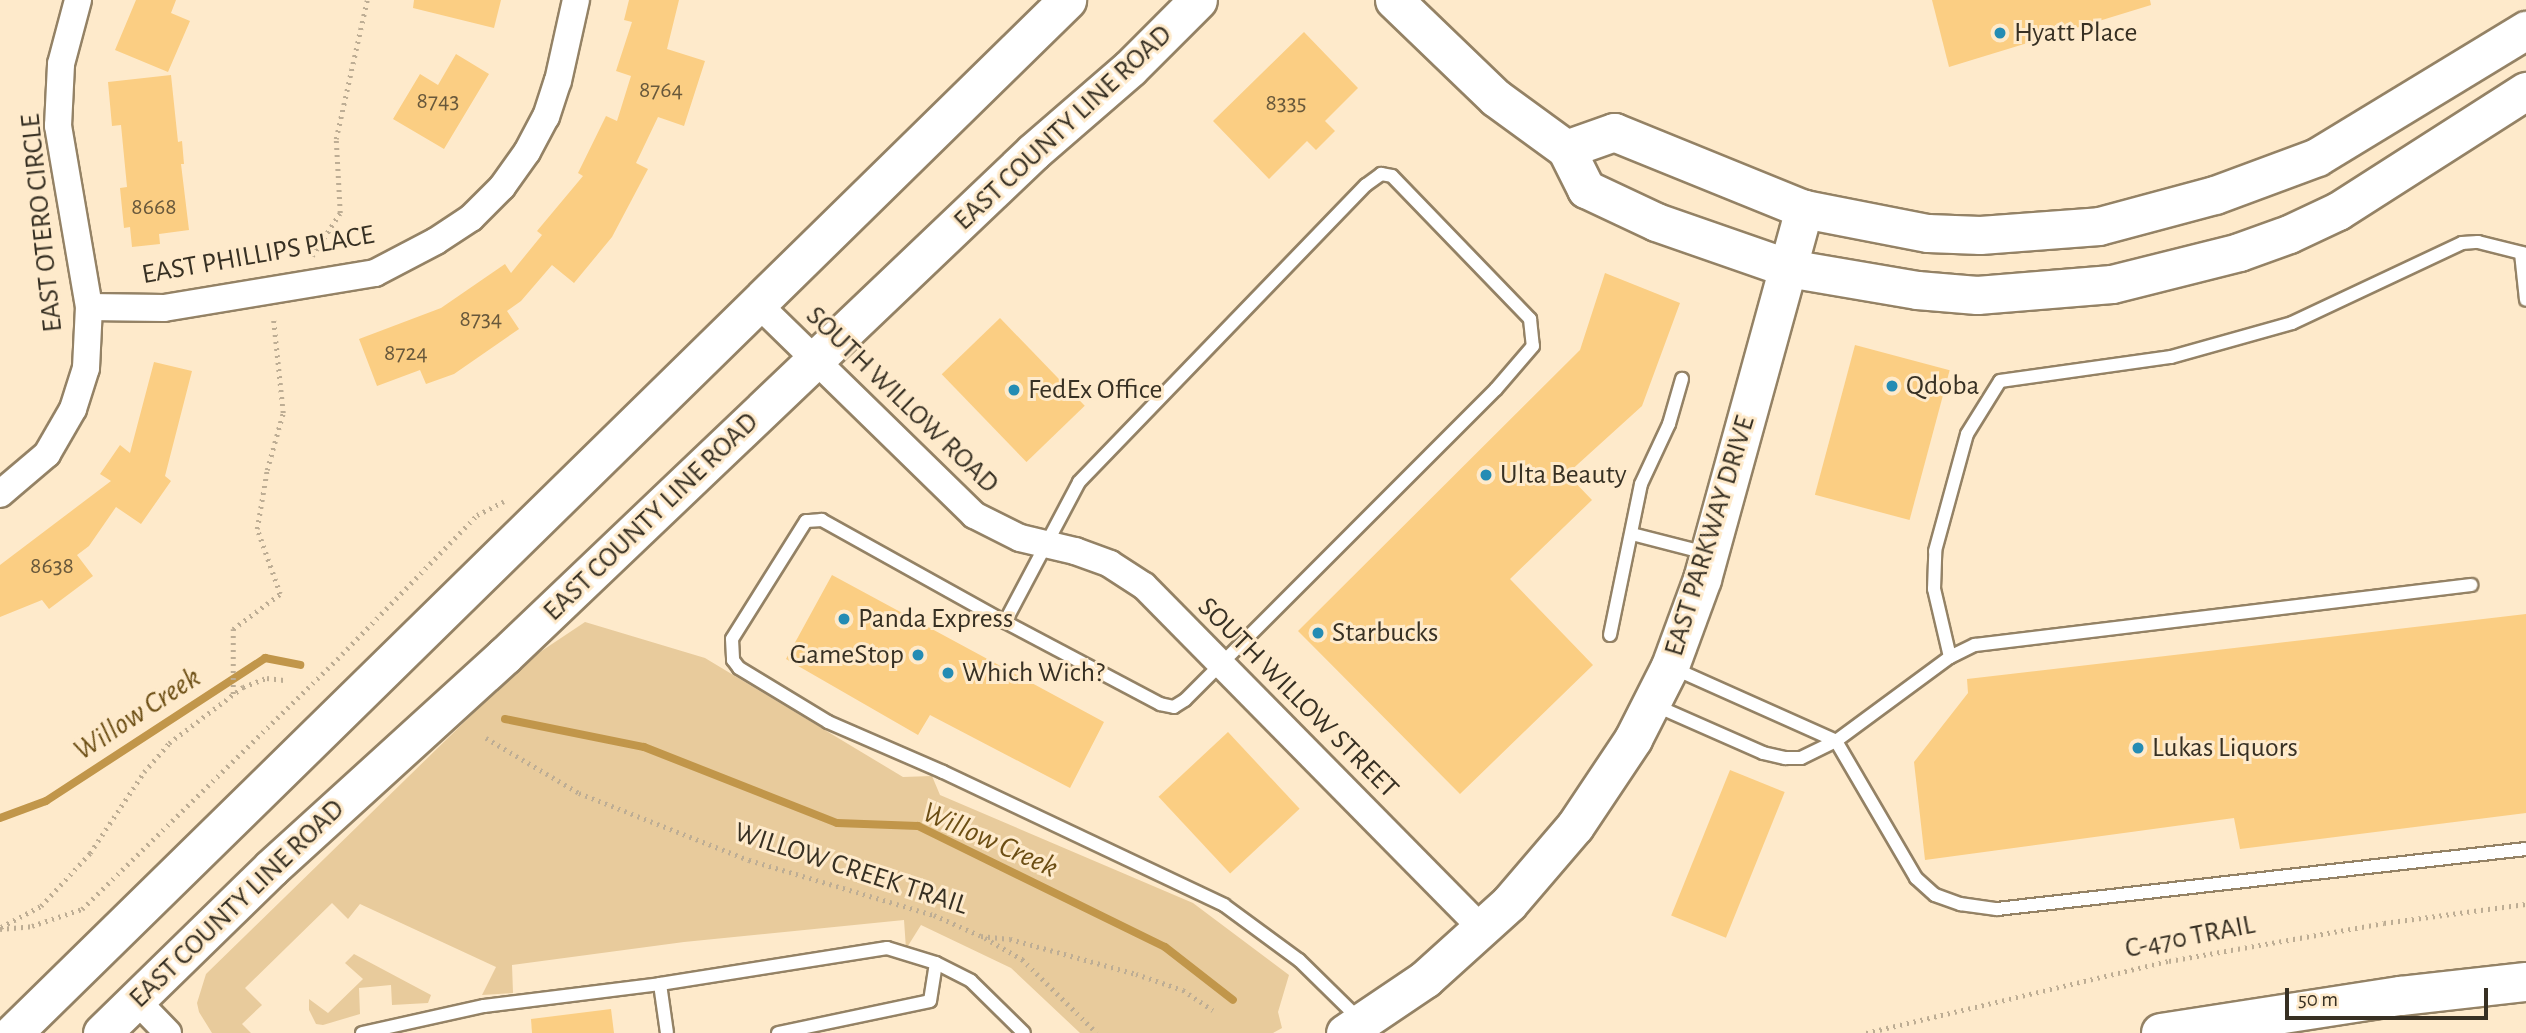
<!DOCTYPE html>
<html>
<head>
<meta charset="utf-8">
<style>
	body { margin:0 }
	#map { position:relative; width:2526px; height:1033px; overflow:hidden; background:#feeacb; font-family:"Alegreya Sans",sans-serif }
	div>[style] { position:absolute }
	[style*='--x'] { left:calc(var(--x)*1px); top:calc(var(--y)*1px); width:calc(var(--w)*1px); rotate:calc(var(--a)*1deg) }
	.green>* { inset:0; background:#e8cb9c }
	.stream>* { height:8px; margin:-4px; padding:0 4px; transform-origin:4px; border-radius:4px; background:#c1964a }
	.building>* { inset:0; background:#fbce83; transform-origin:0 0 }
	.path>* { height:4.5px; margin-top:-2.25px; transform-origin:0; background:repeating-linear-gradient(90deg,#bdad94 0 2px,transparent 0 7px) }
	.roads { filter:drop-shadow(2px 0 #948265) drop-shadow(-2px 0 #948265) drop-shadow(0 2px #948265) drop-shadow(0 -2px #948265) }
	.lane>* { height:12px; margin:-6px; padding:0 6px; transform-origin:6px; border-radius:6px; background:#fff }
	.street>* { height:26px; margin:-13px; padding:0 13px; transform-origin:13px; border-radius:13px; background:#fff }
	.secondary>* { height:37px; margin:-18.5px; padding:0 18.5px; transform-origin:18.5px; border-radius:18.5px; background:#fff }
	.highway>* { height:38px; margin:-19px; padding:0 19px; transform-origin:19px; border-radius:19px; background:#fff }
	.dots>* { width:19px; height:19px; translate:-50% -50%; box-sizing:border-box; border:4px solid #feeacb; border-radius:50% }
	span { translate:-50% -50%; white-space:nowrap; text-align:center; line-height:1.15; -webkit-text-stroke:6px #feeacb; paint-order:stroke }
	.number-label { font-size:24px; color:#68583b }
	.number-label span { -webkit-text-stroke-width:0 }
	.poi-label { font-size:28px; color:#373023 }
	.left { translate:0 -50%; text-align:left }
	.right { translate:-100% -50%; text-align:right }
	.street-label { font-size:28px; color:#373023 }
	.water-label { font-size:30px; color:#6c4e14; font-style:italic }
	.scale { position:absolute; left:2285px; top:988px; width:203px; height:32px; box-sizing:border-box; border:4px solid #373023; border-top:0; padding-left:9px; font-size:21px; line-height:24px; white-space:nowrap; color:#373023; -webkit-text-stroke:5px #feeacb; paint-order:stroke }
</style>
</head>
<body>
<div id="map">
	<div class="green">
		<i style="clip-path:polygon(585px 622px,705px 658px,903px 777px,932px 776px,940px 795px,1193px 903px,1289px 975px,1278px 1012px,1282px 1028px,1273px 1033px,1080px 1033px,1011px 968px,921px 925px,906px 949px,904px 920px,684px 942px,512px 965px,513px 993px,482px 995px,496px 967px,360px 904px,348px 919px,332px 903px,245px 988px,262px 1005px,242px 1024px,251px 1033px,212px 1033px,199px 1012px,197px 1003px,206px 974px,528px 660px)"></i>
		<i style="clip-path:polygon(354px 954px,431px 995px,428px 1003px,392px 1005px,391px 985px,359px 988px,360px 1014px,323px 1025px,316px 1024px,309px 1010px,309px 999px,328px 1013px,363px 979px,345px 963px)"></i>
	</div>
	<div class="stream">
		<i style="--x:505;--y:719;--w:142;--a:11.4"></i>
		<i style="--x:644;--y:747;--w:207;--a:21.5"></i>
		<i style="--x:837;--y:823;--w:81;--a:2.1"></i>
		<i style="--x:918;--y:826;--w:275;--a:26.1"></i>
		<i style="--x:1165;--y:947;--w:86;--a:37.9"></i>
		<i style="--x:0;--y:818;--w:49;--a:-20.3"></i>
		<i style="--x:46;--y:801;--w:262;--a:-33.1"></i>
		<i style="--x:265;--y:658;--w:36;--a:11"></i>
	</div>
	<div class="building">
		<i style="clip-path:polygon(136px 0,176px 0,171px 13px,190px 21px,168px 72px,115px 50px)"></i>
		<i style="clip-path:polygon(414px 0,501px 0,494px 28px,413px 8px)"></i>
		<i style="clip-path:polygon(629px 0,679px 0,667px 49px,705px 61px,684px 126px,658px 117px,636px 163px,648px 169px,612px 237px,574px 283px,552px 265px,521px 301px,507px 311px,519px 329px,454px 374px,426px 384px,420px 370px,377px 386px,359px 339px,441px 308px,505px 264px,511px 273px,542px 235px,537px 231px,583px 176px,578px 173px,606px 116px,617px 121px,631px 76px,616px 71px,632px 22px,624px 20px)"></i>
		<i style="clip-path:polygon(1932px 0,2150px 0,2151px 5px,1949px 67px)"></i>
		<i style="clip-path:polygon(1304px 32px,1358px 88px,1325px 121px,1335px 131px,1316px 150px,1307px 141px,1269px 179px,1213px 121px)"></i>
		<i style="clip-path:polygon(456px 54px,489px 74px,444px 149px,393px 119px,420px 74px,438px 85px)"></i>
		<i style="clip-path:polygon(171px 75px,178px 142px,182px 141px,184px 164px,181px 164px,189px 230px,159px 234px,160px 244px,132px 247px,130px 227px,124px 228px,120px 188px,127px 187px,121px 125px,112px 126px,108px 82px)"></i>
		<i style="clip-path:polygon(1605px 273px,1680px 303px,1642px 406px,1567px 474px,1592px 500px,1510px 579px,1593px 665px,1460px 794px,1298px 631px,1580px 350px)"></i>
		<i style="left:1000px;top:318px;width:122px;height:81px;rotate:46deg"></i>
		<i style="left:1855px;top:345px;width:98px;height:155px;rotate:15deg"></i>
		<i style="clip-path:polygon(154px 362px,192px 371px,165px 476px,171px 481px,141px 524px,116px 507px,89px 546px,77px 555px,93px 576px,49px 609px,42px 600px,0 617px,0 565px,111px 481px,100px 474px,120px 445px,130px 453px)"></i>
		<i style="clip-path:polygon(832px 575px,1104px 722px,1070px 788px,930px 715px,918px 735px,786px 659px)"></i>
		<i style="clip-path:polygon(2526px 614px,2526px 813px,2240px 849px,2234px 818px,1925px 860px,1914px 762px,1968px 693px,1967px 679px)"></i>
		<i style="left:1228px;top:732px;width:105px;height:95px;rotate:47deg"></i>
		<i style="left:1730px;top:770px;width:59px;height:157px;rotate:22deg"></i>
		<i style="clip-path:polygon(611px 1009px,614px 1033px,532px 1033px,531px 1019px)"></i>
	</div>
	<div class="path">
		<i style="--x:312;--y:256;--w:51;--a:-56.9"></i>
		<i style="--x:340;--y:213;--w:74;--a:-93.1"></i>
		<i style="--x:336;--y:139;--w:142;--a:-77.4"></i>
		<i style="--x:233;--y:694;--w:65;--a:-90"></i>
		<i style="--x:233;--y:629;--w:59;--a:-36.7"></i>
		<i style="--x:280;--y:594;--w:69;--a:-109.5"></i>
		<i style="--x:257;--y:529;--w:60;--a:-80.4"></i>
		<i style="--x:267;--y:470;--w:59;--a:-74.3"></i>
		<i style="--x:283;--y:413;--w:97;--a:-95.9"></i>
		<i style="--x:486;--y:738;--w:108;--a:30.6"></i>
		<i style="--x:579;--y:793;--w:183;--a:21.5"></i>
		<i style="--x:749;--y:860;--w:193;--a:16.6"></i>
		<i style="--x:934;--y:915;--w:51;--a:24.1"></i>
		<i style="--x:981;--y:936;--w:29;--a:6"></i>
		<i style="--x:1010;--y:939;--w:131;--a:15.5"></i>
		<i style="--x:1136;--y:974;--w:50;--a:18.8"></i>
		<i style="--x:1183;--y:990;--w:36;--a:34"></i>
		<i style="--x:1;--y:927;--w:45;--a:-27.7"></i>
		<i style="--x:41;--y:906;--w:72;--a:-47.2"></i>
		<i style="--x:90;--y:853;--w:97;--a:-56.3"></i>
		<i style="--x:144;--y:772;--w:38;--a:-49"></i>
		<i style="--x:169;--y:743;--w:93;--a:-37.1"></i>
		<i style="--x:243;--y:687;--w:26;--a:-21"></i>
		<i style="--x:267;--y:678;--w:17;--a:7"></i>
		<i style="--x:0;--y:929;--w:32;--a:-5"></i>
		<i style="--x:32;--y:926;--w:53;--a:-18.8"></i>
		<i style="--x:82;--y:909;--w:364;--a:-44.4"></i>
		<i style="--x:342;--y:654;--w:194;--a:-45.8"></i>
		<i style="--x:477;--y:515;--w:30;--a:-27"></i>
		<i style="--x:985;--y:938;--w:43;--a:29.6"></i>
		<i style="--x:1022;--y:959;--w:105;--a:44.6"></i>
		<i style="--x:1866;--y:1033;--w:311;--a:-13.4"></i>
		<i style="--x:2169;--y:961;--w:218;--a:-10"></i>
		<i style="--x:2384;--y:923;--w:143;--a:-7.6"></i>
	</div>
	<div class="roads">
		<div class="lane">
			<i style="--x:2521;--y:253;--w:47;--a:83.9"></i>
			<i style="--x:1632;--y:534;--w:76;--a:14.4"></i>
			<i style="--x:1005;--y:622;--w:158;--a:-62.1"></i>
			<i style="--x:1079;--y:482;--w:413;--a:-46"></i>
			<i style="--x:1366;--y:185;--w:19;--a:-36"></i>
			<i style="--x:1381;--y:174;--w:11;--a:10"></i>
			<i style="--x:1392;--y:176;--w:199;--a:46"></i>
			<i style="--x:1530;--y:319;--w:27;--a:84"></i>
			<i style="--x:1533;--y:346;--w:57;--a:130.7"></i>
			<i style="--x:1496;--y:389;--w:440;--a:135"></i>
			<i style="--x:1185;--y:700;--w:13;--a:148"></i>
			<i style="--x:1174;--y:707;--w:14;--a:-168"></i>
			<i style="--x:1160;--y:704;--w:175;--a:-152.1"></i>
			<i style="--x:1005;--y:622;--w:210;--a:-150.9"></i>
			<i style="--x:822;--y:520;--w:16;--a:176"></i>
			<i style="--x:806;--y:521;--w:139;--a:122.1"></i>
			<i style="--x:732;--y:639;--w:21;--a:87"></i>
			<i style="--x:733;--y:660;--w:10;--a:53"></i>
			<i style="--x:739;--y:668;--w:104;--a:31.2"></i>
			<i style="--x:828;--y:722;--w:125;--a:23.5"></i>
			<i style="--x:943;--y:772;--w:311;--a:25.3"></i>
			<i style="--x:1224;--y:905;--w:93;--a:36.3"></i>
			<i style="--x:1299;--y:960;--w:86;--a:44.5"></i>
			<i style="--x:1610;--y:635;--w:154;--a:-78.4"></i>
			<i style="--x:1641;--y:484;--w:66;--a:-65"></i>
			<i style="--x:1669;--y:424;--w:47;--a:-73.9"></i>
			<i style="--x:1950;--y:657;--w:70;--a:-103.2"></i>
			<i style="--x:1934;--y:589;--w:38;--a:-88"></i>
			<i style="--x:1935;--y:551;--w:121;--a:-74.7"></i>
			<i style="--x:1967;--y:434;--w:62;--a:-58.1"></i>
			<i style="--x:2000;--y:381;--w:173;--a:-8"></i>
			<i style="--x:2171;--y:357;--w:126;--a:-15.7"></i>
			<i style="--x:2292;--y:323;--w:188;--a:-25.2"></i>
			<i style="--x:2462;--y:243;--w:16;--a:-4"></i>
			<i style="--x:2478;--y:242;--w:49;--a:14"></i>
			<i style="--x:1673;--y:668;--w:179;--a:24.1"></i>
			<i style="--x:1836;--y:741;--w:159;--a:59.7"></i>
			<i style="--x:1916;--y:878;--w:25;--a:42"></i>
			<i style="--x:1935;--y:895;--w:27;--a:20"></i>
			<i style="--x:1960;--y:904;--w:37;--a:8"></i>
			<i style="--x:1997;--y:909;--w:532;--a:-6.47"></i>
			<i style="--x:1652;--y:704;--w:121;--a:23.8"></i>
			<i style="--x:1763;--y:753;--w:23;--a:13"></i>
			<i style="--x:1785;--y:758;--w:16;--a:0"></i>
			<i style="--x:1801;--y:758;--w:39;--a:-26"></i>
			<i style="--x:1836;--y:741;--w:142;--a:-36.4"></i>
			<i style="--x:1950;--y:657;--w:28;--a:-26"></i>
			<i style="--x:1975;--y:645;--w:500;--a:-6.9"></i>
			<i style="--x:660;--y:984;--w:49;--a:81.9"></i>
			<i style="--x:362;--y:1033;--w:125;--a:-12.5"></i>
			<i style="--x:484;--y:1006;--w:177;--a:-7.1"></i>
			<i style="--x:660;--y:984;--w:230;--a:-9"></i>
			<i style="--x:887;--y:948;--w:51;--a:17"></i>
			<i style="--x:936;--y:963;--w:39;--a:27"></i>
			<i style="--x:971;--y:981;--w:74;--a:44.5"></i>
			<i style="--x:778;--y:1033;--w:155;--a:-11.9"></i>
			<i style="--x:930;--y:1001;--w:38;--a:-81"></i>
		</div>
		<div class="street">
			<i style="--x:759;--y:305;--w:301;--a:44.3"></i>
			<i style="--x:974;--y:515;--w:51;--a:26.6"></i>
			<i style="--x:1020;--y:538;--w:57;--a:13.3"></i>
			<i style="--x:1075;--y:551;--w:37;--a:20"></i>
			<i style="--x:1110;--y:564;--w:40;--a:32.9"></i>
			<i style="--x:1144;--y:586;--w:483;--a:45.4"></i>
			<i style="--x:89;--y:307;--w:75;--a:0.8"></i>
			<i style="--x:164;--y:308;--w:214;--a:-9.4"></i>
			<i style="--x:375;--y:273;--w:69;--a:-27.7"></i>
			<i style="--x:436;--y:241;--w:42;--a:-33.3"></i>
			<i style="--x:471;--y:218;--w:44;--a:-45"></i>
			<i style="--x:502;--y:187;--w:43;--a:-54.5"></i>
			<i style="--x:527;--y:152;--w:40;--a:-62"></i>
			<i style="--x:546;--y:117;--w:38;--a:-72"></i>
			<i style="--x:558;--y:81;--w:83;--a:-77.5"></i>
			<i style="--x:0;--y:494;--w:62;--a:-40.4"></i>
			<i style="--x:47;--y:454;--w:52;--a:-60"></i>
			<i style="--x:73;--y:409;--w:43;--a:-72.4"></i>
			<i style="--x:86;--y:368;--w:61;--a:-87.2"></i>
			<i style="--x:89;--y:307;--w:184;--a:-99.7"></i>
			<i style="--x:58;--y:126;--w:62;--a:-87.2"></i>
			<i style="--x:61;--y:64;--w:66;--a:-75.1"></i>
			<i style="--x:136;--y:1000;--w:46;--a:45.9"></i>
		</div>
		<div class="secondary">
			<i style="--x:1394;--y:0;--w:141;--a:43.9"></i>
			<i style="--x:1496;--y:98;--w:87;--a:36.1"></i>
			<i style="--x:1566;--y:149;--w:45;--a:63.4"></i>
			<i style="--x:1586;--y:189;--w:77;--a:25.2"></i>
			<i style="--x:1656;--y:222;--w:140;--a:19.2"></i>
			<i style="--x:1788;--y:268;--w:131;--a:9.7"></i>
			<i style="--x:1917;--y:290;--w:60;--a:4.8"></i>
			<i style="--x:1977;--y:295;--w:135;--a:-4.7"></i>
			<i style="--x:2112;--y:284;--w:131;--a:-14.1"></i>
			<i style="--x:2239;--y:252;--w:53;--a:-19.8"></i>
			<i style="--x:2289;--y:234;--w:54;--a:-25.1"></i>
			<i style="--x:2338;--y:211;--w:223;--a:-32.6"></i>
			<i style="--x:1566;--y:149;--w:51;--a:-19.5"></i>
			<i style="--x:1614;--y:132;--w:205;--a:22.1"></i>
			<i style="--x:1804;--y:209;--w:126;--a:11"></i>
			<i style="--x:1928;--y:233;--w:52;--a:2.2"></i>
			<i style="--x:1980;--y:235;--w:119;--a:-4.3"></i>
			<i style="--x:2099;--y:226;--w:120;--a:-15"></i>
			<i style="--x:2215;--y:195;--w:109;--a:-20.4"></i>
			<i style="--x:2317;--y:157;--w:245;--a:-31.3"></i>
			<i style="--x:13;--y:1033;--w:1476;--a:-44.42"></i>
			<i style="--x:102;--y:1033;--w:236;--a:-44.3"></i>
			<i style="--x:271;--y:868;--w:315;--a:-42.3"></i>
			<i style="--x:504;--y:656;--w:731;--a:-43.61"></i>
			<i style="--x:1033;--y:152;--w:128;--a:-40.9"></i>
			<i style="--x:1130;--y:68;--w:96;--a:-45"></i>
			<i style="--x:1345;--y:1033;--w:97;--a:-34"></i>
			<i style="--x:1425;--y:979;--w:113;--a:-42.1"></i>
			<i style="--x:1509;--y:903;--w:101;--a:-49.4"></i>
			<i style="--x:1575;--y:826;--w:105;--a:-56.3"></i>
			<i style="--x:1633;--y:739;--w:82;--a:-63.1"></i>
			<i style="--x:1670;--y:666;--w:93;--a:-69.8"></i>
			<i style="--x:1702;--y:579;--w:384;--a:-74.6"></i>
		</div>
		<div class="highway">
			<i style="--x:2161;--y:1033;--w:243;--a:-8.8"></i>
			<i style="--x:2401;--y:996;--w:126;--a:-6.4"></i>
		</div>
	</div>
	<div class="dots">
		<i style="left:2000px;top:33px;background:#248cb4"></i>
		<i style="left:1892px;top:386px;background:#248cb4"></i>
		<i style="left:1014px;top:390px;background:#248cb4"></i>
		<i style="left:1486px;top:475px;background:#248cb4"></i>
		<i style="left:844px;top:619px;background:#248cb4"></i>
		<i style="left:1318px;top:633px;background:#248cb4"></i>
		<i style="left:918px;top:655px;background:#248cb4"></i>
		<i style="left:948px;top:673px;background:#248cb4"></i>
		<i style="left:2138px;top:748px;background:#248cb4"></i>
	</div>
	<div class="number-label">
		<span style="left:661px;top:91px">8764</span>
		<span style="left:438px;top:102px">8743</span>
		<span style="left:1286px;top:104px">8335</span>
		<span style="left:154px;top:208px">8668</span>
		<span style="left:481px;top:320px">8734</span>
		<span style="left:406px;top:354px">8724</span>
		<span style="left:52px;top:567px">8638</span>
	</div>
	<div class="poi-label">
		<span class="left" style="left:2014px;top:33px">Hyatt Place</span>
		<span class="left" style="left:1906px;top:386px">Qdoba</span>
		<span class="left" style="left:1028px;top:390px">FedEx Office</span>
		<span class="left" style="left:1500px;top:475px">Ulta Beauty</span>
		<span class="left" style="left:858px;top:619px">Panda Express</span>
		<span class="left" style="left:1332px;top:633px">Starbucks</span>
		<span class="right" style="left:904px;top:655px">GameStop</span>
		<span class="left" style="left:962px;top:673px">Which Wich?</span>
		<span class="left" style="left:2152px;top:748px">Lukas Liquors</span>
	</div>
	<div class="street-label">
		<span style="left:1063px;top:128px;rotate:-43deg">EAST COUNTY LINE ROAD</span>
		<span style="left:42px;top:223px;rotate:-96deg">EAST OTERO CIRCLE</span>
		<span style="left:258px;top:255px;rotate:-10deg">EAST PHILLIPS PLACE</span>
		<span style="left:902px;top:400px;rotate:44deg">SOUTH WILLOW ROAD</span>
		<span style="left:651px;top:517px;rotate:-44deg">EAST COUNTY LINE ROAD</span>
		<span style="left:1710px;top:536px;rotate:-73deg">EAST PARKWAY DRIVE</span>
		<span style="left:1298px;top:698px;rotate:45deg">SOUTH WILLOW STREET</span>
		<span style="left:851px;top:869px;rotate:18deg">WILLOW CREEK TRAIL</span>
		<span style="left:237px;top:904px;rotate:-44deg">EAST COUNTY LINE ROAD</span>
		<span style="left:2190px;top:937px;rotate:-11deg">C-470 TRAIL</span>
	</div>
	<div class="water-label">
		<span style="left:137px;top:714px;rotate:-33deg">Willow Creek</span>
		<span style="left:990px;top:840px;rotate:24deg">Willow Creek</span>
	</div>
	<div class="scale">50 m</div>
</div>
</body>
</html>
